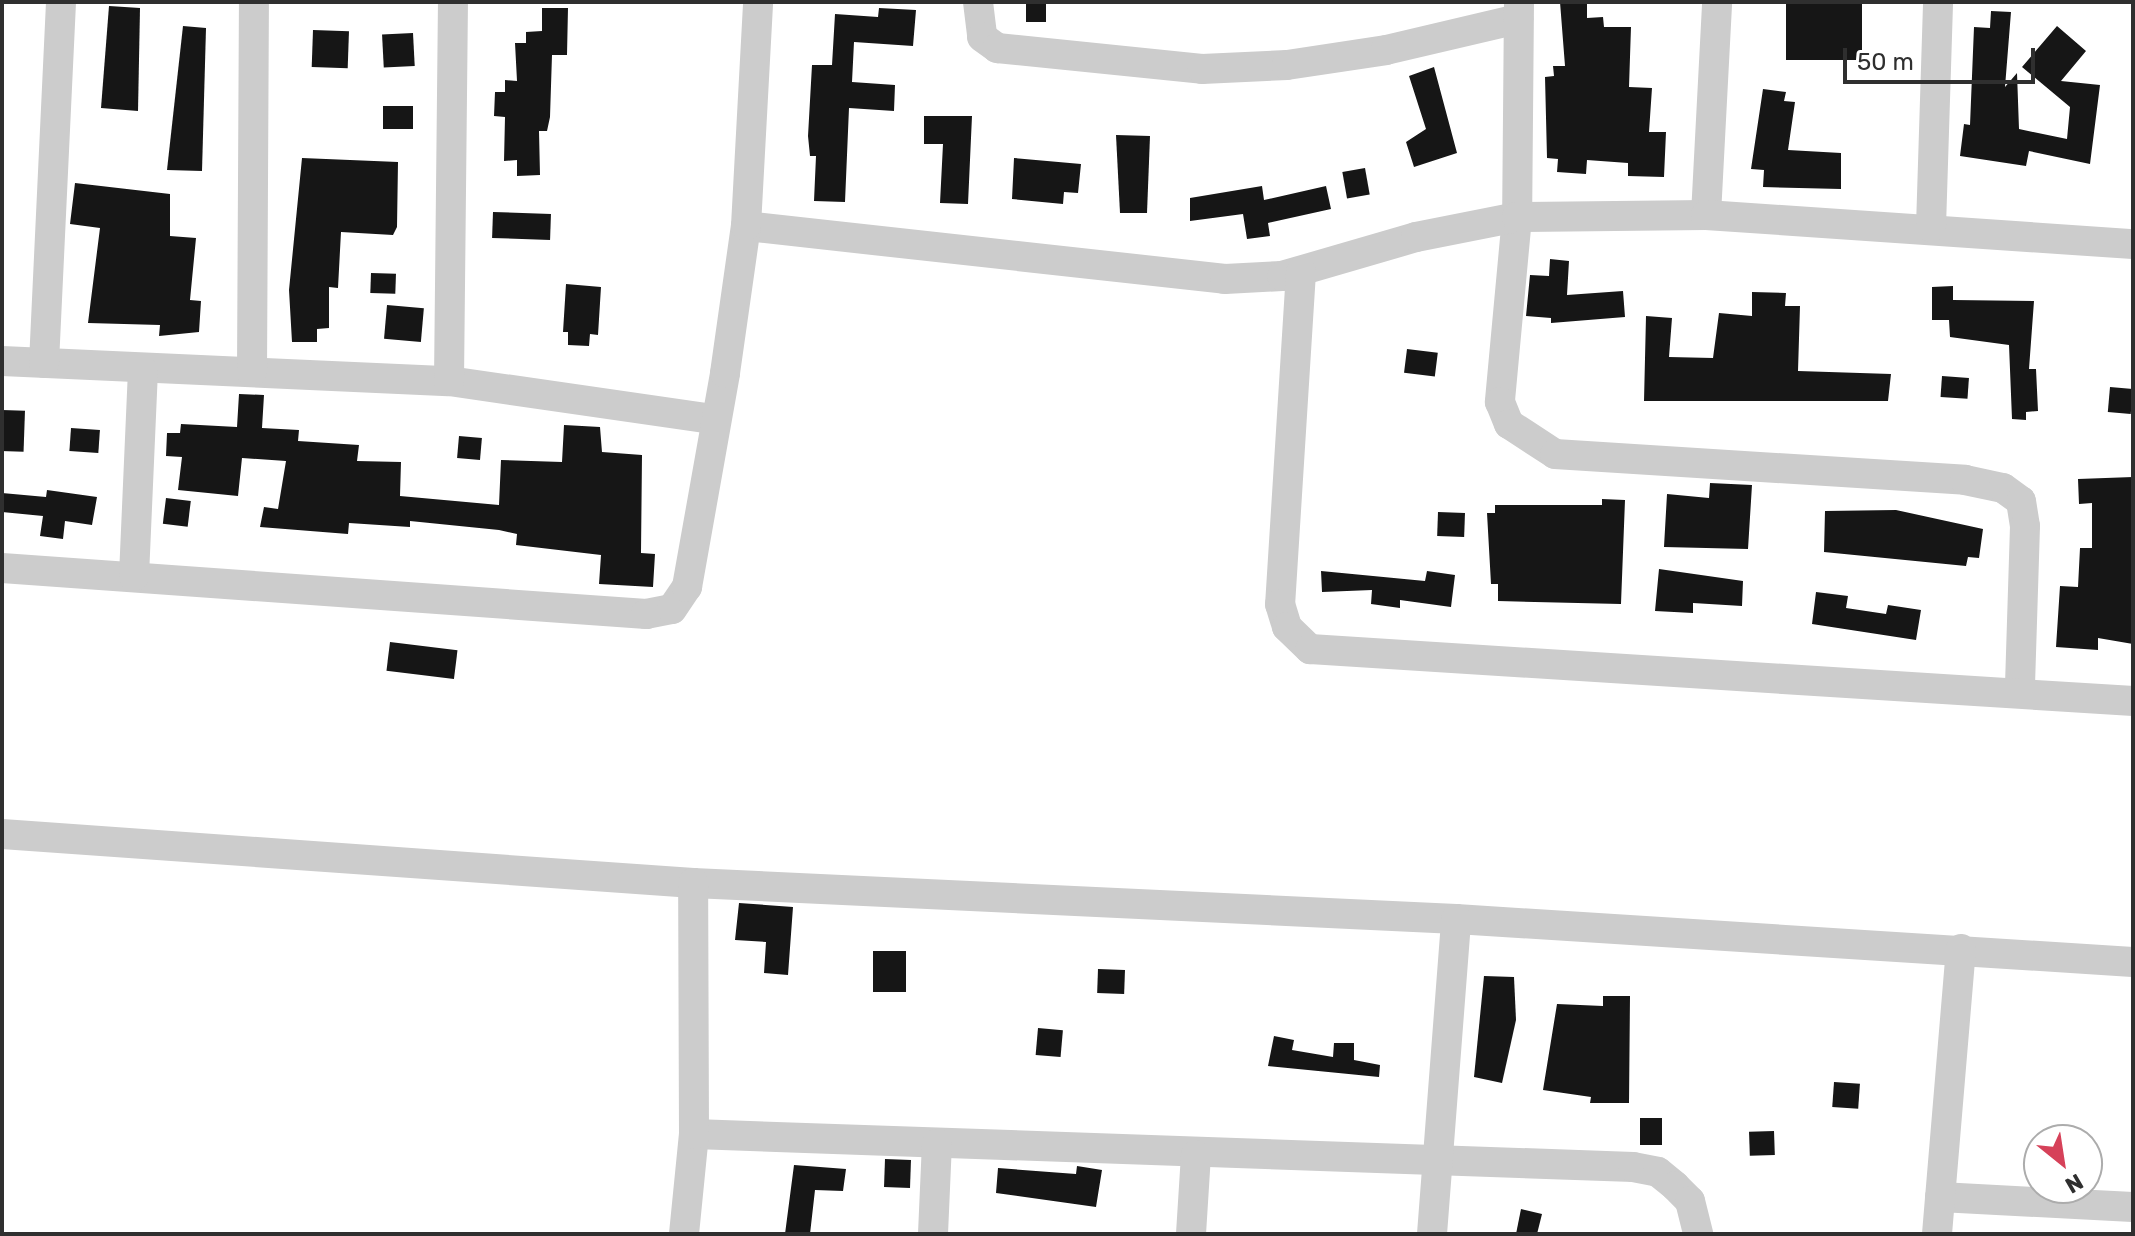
<!DOCTYPE html>
<html>
<head>
<meta charset="utf-8">
<style>
	body { margin:0 }
	#map { position:relative; width:2135px; height:1236px; overflow:hidden; background:#fff; font-family:Rubik,sans-serif }
	div>[style] { position:absolute }
	[style*='--x'] { left:calc(var(--x)*1px); top:calc(var(--y)*1px); width:calc(var(--w)*1px); rotate:calc(var(--a)*1deg) }
	.building>* { inset:0; background:#161616; transform-origin:0 0 }
	.minor>* { height:30px; margin:-15px; padding:0 15px; transform-origin:15px; border-radius:15px; background:#ccc }
	span { translate:-50% -50%; white-space:nowrap; text-align:center; line-height:1.15; -webkit-text-stroke:8px #fff; paint-order:stroke }
	.frame { position:absolute; inset:0; border:4px solid #2f2f2f; pointer-events:none }
	.north { position:absolute; left:2023px; top:1124px; width:80px; height:80px; box-sizing:border-box; background:#fff; border:2px solid #acacac; border-radius:50%; rotate:150deg; font-size:22px; font-weight:700; line-height:32px; text-align:center; color:#2f2f2f }
	.north::after { content:''; display:block; margin:auto; width:28px; height:36px; background:#d64159; clip-path:polygon(50% 0,100% 100%,50% 72%,0 100%) }
	.scale { position:absolute; left:1843px; top:48px; width:192px; height:36px; box-sizing:border-box; border:4px solid #2f2f2f; border-top:0; padding-left:10px; font-size:24px; line-height:28px; white-space:nowrap; color:#2f2f2f; -webkit-text-stroke:6px #fff; paint-order:stroke }
</style>
</head>
<body>
<div id="map">
	<div class="building">
		<i style="left:1026px;top:2px;width:20px;height:20px"></i>
		<i style="clip-path:polygon(1560px 2px,1587px 2px,1587px 18px,1603px 17px,1604px 27px,1631px 27px,1629px 87px,1652px 88px,1649px 132px,1666px 132px,1664px 177px,1628px 176px,1628px 163px,1587px 160px,1586px 174px,1557px 172px,1558px 159px,1547px 158px,1545px 77px,1554px 76px,1553px 66px,1565px 66px)"></i>
		<i style="left:1786px;top:2px;width:76px;height:58px"></i>
		<i style="clip-path:polygon(109px 6px,140px 8px,138px 111px,101px 108px)"></i>
		<i style="clip-path:polygon(542px 8px,568px 8px,567px 55px,552px 55px,550px 117px,547px 131px,539px 131px,540px 175px,517px 176px,517px 160px,504px 161px,505px 117px,494px 116px,495px 92px,505px 92px,505px 80px,517px 81px,515px 43px,526px 43px,526px 32px,542px 31px)"></i>
		<i style="clip-path:polygon(879px 8px,916px 10px,913px 46px,854px 42px,852px 82px,895px 85px,894px 111px,849px 108px,845px 202px,814px 201px,816px 156px,810px 156px,808px 136px,812px 65px,832px 65px,835px 14px,878px 17px)"></i>
		<i style="clip-path:polygon(1991px 11px,2011px 12px,2005px 87px,2017px 73px,2019px 129px,2067px 139px,2070px 107px,2022px 67px,2057px 26px,2086px 51px,2061px 81px,2100px 85px,2090px 164px,2029px 151px,2026px 166px,1960px 156px,1964px 124px,1970px 125px,1974px 27px,1990px 28px)"></i>
		<i style="clip-path:polygon(183px 26px,206px 28px,202px 171px,167px 170px)"></i>
		<i style="left:313px;top:30px;width:36px;height:37px;rotate:2deg"></i>
		<i style="left:413px;top:33px;width:33px;height:31px;rotate:87deg"></i>
		<i style="clip-path:polygon(1434px 67px,1457px 153px,1414px 167px,1406px 142px,1426px 129px,1409px 76px)"></i>
		<i style="clip-path:polygon(1763px 89px,1786px 92px,1784px 101px,1795px 102px,1788px 150px,1841px 153px,1841px 189px,1763px 187px,1764px 170px,1751px 169px)"></i>
		<i style="left:413px;top:106px;width:23px;height:30px;rotate:90deg"></i>
		<i style="clip-path:polygon(924px 116px,972px 116px,968px 204px,940px 203px,943px 144px,924px 144px)"></i>
		<i style="clip-path:polygon(1116px 135px,1150px 136px,1147px 213px,1120px 213px)"></i>
		<i style="clip-path:polygon(302px 158px,398px 162px,397px 227px,393px 235px,341px 232px,338px 288px,329px 287px,329px 328px,317px 329px,317px 342px,292px 342px,289px 290px)"></i>
		<i style="clip-path:polygon(1014px 158px,1081px 164px,1078px 193px,1064px 192px,1063px 204px,1012px 199px)"></i>
		<i style="left:1365px;top:168px;width:27px;height:23px;rotate:80deg"></i>
		<i style="clip-path:polygon(75px 183px,170px 194px,170px 236px,196px 238px,190px 300px,201px 301px,199px 332px,159px 336px,160px 325px,88px 323px,100px 228px,70px 224px)"></i>
		<i style="clip-path:polygon(1262px 186px,1264px 200px,1326px 186px,1331px 209px,1268px 223px,1270px 236px,1247px 239px,1243px 214px,1190px 221px,1190px 198px)"></i>
		<i style="left:493px;top:212px;width:58px;height:26px;rotate:2deg"></i>
		<i style="clip-path:polygon(1550px 259px,1569px 261px,1567px 295px,1623px 291px,1625px 317px,1551px 323px,1551px 318px,1526px 316px,1530px 275px,1549px 276px)"></i>
		<i style="left:371px;top:273px;width:25px;height:20px;rotate:2deg"></i>
		<i style="clip-path:polygon(566px 284px,601px 287px,598px 335px,590px 334px,589px 346px,568px 345px,568px 332px,563px 332px)"></i>
		<i style="clip-path:polygon(1953px 286px,1953px 300px,2034px 301px,2029px 369px,2036px 369px,2038px 411px,2026px 412px,2026px 420px,2012px 419px,2009px 345px,1950px 337px,1949px 320px,1932px 320px,1932px 287px)"></i>
		<i style="clip-path:polygon(1752px 292px,1786px 293px,1785px 306px,1800px 306px,1798px 371px,1891px 374px,1888px 401px,1644px 401px,1646px 316px,1672px 318px,1669px 357px,1713px 358px,1719px 313px,1752px 316px)"></i>
		<i style="left:387px;top:305px;width:37px;height:34px;rotate:5deg"></i>
		<i style="left:1407px;top:349px;width:31px;height:24px;rotate:7deg"></i>
		<i style="left:1942px;top:376px;width:27px;height:21px;rotate:4deg"></i>
		<i style="left:2110px;top:387px;width:23px;height:25px;rotate:5deg"></i>
		<i style="clip-path:polygon(239px 394px,264px 395px,262px 428px,299px 430px,298px 441px,359px 445px,357px 461px,401px 462px,400px 496px,499px 505px,501px 460px,562px 462px,564px 425px,600px 427px,602px 452px,642px 455px,641px 553px,655px 554px,653px 587px,599px 584px,601px 555px,516px 545px,517px 534px,499px 530px,410px 521px,410px 527px,349px 523px,348px 534px,260px 527px,264px 507px,278px 509px,286px 461px,242px 458px,238px 496px,178px 490px,182px 457px,166px 456px,167px 433px,180px 433px,181px 424px,237px 427px)"></i>
		<i style="left:2px;top:410px;width:23px;height:41px;rotate:2deg"></i>
		<i style="left:71px;top:428px;width:29px;height:23px;rotate:4deg"></i>
		<i style="left:459px;top:436px;width:23px;height:22px;rotate:5deg"></i>
		<i style="clip-path:polygon(2133px 477px,2133px 644px,2098px 638px,2098px 650px,2056px 647px,2060px 586px,2078px 587px,2080px 548px,2092px 548px,2092px 503px,2079px 504px,2078px 479px)"></i>
		<i style="clip-path:polygon(1710px 483px,1752px 485px,1748px 549px,1664px 547px,1667px 494px,1709px 498px)"></i>
		<i style="clip-path:polygon(47px 490px,97px 497px,92px 525px,65px 521px,63px 539px,40px 536px,43px 516px,2px 512px,2px 493px,46px 497px)"></i>
		<i style="left:166px;top:498px;width:25px;height:26px;rotate:7deg"></i>
		<i style="clip-path:polygon(1602px 499px,1625px 500px,1621px 604px,1498px 601px,1498px 584px,1491px 584px,1487px 513px,1495px 513px,1495px 505px,1602px 505px)"></i>
		<i style="clip-path:polygon(1896px 510px,1983px 529px,1979px 558px,1968px 557px,1966px 566px,1824px 552px,1825px 511px)"></i>
		<i style="left:1438px;top:512px;width:27px;height:24px;rotate:2deg"></i>
		<i style="clip-path:polygon(1659px 569px,1743px 581px,1742px 606px,1693px 603px,1693px 613px,1655px 611px)"></i>
		<i style="clip-path:polygon(1321px 571px,1425px 581px,1427px 571px,1455px 575px,1451px 607px,1400px 600px,1400px 608px,1371px 604px,1372px 590px,1322px 592px)"></i>
		<i style="clip-path:polygon(1816px 592px,1848px 596px,1846px 608px,1886px 614px,1888px 605px,1921px 610px,1916px 640px,1812px 624px)"></i>
		<i style="left:390px;top:642px;width:68px;height:29px;rotate:7deg"></i>
		<i style="clip-path:polygon(739px 903px,793px 907px,788px 975px,764px 973px,766px 942px,735px 940px)"></i>
		<i style="left:873px;top:951px;width:33px;height:41px"></i>
		<i style="left:1098px;top:969px;width:27px;height:24px;rotate:2deg"></i>
		<i style="clip-path:polygon(1484px 976px,1514px 977px,1516px 1020px,1502px 1083px,1474px 1077px)"></i>
		<i style="clip-path:polygon(1603px 996px,1630px 996px,1629px 1103px,1590px 1103px,1591px 1097px,1543px 1090px,1557px 1004px,1603px 1006px)"></i>
		<i style="left:1038px;top:1028px;width:25px;height:27px;rotate:5deg"></i>
		<i style="clip-path:polygon(1274px 1036px,1294px 1040px,1292px 1050px,1333px 1057px,1334px 1043px,1354px 1043px,1354px 1060px,1380px 1065px,1379px 1077px,1268px 1066px)"></i>
		<i style="left:1834px;top:1082px;width:26px;height:25px;rotate:4deg"></i>
		<i style="left:1640px;top:1118px;width:22px;height:27px"></i>
		<i style="left:1774px;top:1131px;width:24px;height:25px;rotate:88deg"></i>
		<i style="left:885px;top:1159px;width:26px;height:28px;rotate:2deg"></i>
		<i style="clip-path:polygon(794px 1165px,846px 1169px,843px 1191px,815px 1190px,810px 1234px,785px 1234px)"></i>
		<i style="clip-path:polygon(1077px 1166px,1102px 1170px,1096px 1207px,996px 1193px,998px 1168px,1076px 1174px)"></i>
		<i style="clip-path:polygon(1521px 1209px,1542px 1214px,1537px 1234px,1516px 1234px)"></i>
	</div>
	<div class="minor">
		<i style="--x:978;--y:2;--w:35;--a:83"></i>
		<i style="--x:982;--y:37;--w:19;--a:36"></i>
		<i style="--x:997;--y:48;--w:206;--a:5.8"></i>
		<i style="--x:1202;--y:69;--w:85;--a:-2.7"></i>
		<i style="--x:1287;--y:65;--w:100;--a:-8.6"></i>
		<i style="--x:1386;--y:50;--w:136;--a:-13.2"></i>
		<i style="--x:1519;--y:2;--w:215;--a:90.5"></i>
		<i style="--x:1517;--y:217;--w:186;--a:95.3"></i>
		<i style="--x:1500;--y:402;--w:24;--a:68"></i>
		<i style="--x:1509;--y:424;--w:55;--a:33.1"></i>
		<i style="--x:1555;--y:454;--w:411;--a:3.6"></i>
		<i style="--x:1965;--y:480;--w:39;--a:12"></i>
		<i style="--x:2003;--y:488;--w:22;--a:36"></i>
		<i style="--x:2021;--y:501;--w:25;--a:81"></i>
		<i style="--x:2025;--y:526;--w:163;--a:91.8"></i>
		<i style="--x:1706;--y:215;--w:213;--a:-87"></i>
		<i style="--x:746;--y:226;--w:482;--a:6.3"></i>
		<i style="--x:1225;--y:279;--w:57;--a:-3"></i>
		<i style="--x:1282;--y:276;--w:140;--a:-16.2"></i>
		<i style="--x:1416;--y:237;--w:103;--a:-11.2"></i>
		<i style="--x:1517;--y:217;--w:189;--a:-0.6"></i>
		<i style="--x:1706;--y:215;--w:428;--a:3.9"></i>
		<i style="--x:1931;--y:227;--w:225;--a:-88.2"></i>
		<i style="--x:1301;--y:272;--w:333;--a:93.6"></i>
		<i style="--x:1280;--y:604;--w:24;--a:73"></i>
		<i style="--x:1287;--y:627;--w:32;--a:44"></i>
		<i style="--x:1310;--y:649;--w:825;--a:3.62"></i>
		<i style="--x:2;--y:361;--w:447;--a:2.6"></i>
		<i style="--x:449;--y:381;--w:267;--a:8.2"></i>
		<i style="--x:44;--y:363;--w:361;--a:-87.3"></i>
		<i style="--x:252;--y:372;--w:370;--a:-89.7"></i>
		<i style="--x:449;--y:381;--w:379;--a:-89.4"></i>
		<i style="--x:2;--y:568;--w:646;--a:4.09"></i>
		<i style="--x:646;--y:614;--w:26;--a:-11"></i>
		<i style="--x:672;--y:609;--w:27;--a:-56"></i>
		<i style="--x:687;--y:587;--w:217;--a:-79.9"></i>
		<i style="--x:725;--y:373;--w:148;--a:-81.9"></i>
		<i style="--x:746;--y:226;--w:224;--a:-86.9"></i>
		<i style="--x:134;--y:576;--w:205;--a:-87.5"></i>
		<i style="--x:2;--y:834;--w:693;--a:4.06"></i>
		<i style="--x:693;--y:883;--w:764;--a:2.7"></i>
		<i style="--x:1456;--y:919;--w:678;--a:3.63"></i>
		<i style="--x:694;--y:1134;--w:940;--a:2.01"></i>
		<i style="--x:1633;--y:1167;--w:25;--a:11"></i>
		<i style="--x:1658;--y:1172;--w:22;--a:39"></i>
		<i style="--x:1675;--y:1186;--w:21;--a:45"></i>
		<i style="--x:1690;--y:1201;--w:34;--a:76"></i>
		<i style="--x:1940;--y:1197;--w:193;--a:3"></i>
		<i style="--x:684;--y:1234;--w:100;--a:-84.3"></i>
		<i style="--x:694;--y:1134;--w:251;--a:-90.2"></i>
		<i style="--x:933;--y:1234;--w:90;--a:-87.5"></i>
		<i style="--x:1191;--y:1234;--w:79;--a:-86.4"></i>
		<i style="--x:1432;--y:1234;--w:316;--a:-85.6"></i>
		<i style="--x:1937;--y:1234;--w:286;--a:-85.2"></i>
	</div>
	<div class="frame"></div>
	<div class="north">N</div>
	<div class="scale">50 m</div>
</div>
</body>
</html>
